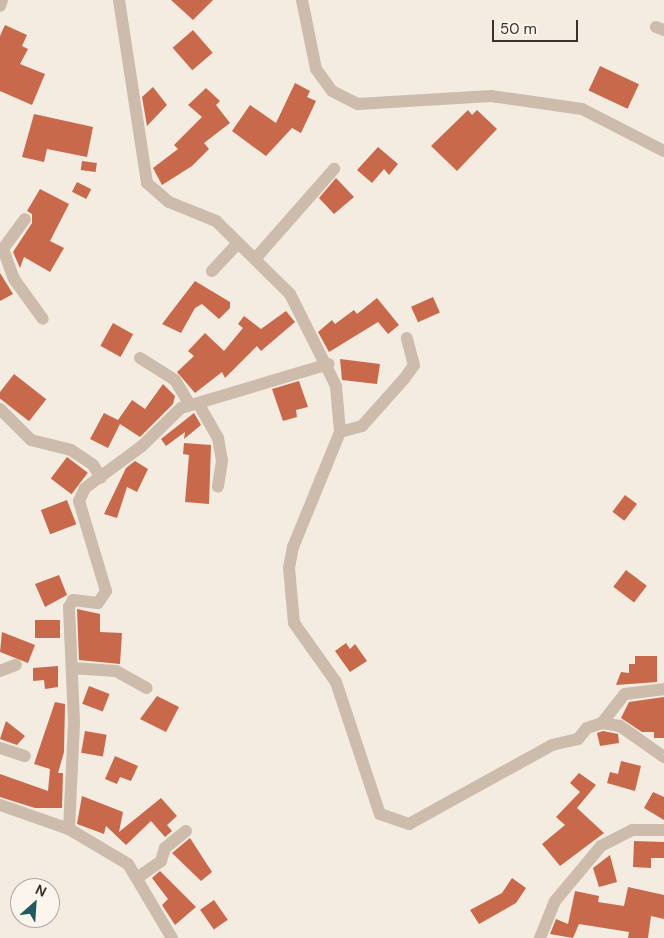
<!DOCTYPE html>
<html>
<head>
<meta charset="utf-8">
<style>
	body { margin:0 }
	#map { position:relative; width:664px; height:938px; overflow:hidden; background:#f4ebe1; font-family:"DM Sans",sans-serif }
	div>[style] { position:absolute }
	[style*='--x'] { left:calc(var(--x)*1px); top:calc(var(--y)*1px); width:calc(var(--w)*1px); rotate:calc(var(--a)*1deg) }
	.building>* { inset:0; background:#c8694b; transform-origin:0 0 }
	.minor>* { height:12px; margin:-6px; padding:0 6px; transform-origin:6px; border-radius:6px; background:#cdbbac }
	span { translate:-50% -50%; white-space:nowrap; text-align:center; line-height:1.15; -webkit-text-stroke:4px #fbf5ee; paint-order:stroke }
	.north { position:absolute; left:10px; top:878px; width:50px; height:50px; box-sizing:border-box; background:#fbf5ee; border:1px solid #aea6a0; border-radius:50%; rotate:26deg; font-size:14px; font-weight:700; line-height:20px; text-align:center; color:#3b302b }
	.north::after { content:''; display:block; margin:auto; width:18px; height:22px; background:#1f5a5e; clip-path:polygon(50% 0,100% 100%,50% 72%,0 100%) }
	.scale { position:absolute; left:492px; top:20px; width:86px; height:22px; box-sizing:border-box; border:2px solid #3b302b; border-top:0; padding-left:6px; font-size:15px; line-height:18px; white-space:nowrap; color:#3b302b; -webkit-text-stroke:4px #fbf5ee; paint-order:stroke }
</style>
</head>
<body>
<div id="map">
	<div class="building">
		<i style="clip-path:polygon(171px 0,213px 0,193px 20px)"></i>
		<i style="clip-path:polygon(5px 25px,27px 35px,22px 46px,28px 49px,20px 64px,45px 74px,32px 105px,0 91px,0 36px)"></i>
		<i style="left:193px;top:30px;width:30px;height:27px;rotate:49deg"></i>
		<i style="left:600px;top:66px;width:43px;height:27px;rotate:25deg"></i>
		<i style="clip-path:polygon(295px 83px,310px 91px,307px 97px,316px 101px,301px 133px,292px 128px,266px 156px,232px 131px,250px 105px,276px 123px)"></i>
		<i style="clip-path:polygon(153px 87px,167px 105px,147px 126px,142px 97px)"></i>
		<i style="clip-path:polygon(206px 88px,220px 101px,216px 105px,230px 123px,204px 143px,209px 149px,192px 166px,162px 185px,153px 168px,178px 149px,174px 145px,202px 117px,188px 105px)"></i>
		<i style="clip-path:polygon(468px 110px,472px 115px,477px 110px,497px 129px,457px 171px,431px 146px)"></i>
		<i style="clip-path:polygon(34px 114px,93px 127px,87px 157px,47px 149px,44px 162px,22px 157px)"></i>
		<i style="clip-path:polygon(378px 147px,398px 164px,389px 175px,384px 169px,372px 183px,357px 170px)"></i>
		<i style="left:82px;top:161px;width:15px;height:9px;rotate:8deg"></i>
		<i style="clip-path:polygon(336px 178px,354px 197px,334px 214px,319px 198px)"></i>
		<i style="left:77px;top:182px;width:16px;height:11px;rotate:27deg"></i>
		<i style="clip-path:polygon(40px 189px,69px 204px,50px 241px,64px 248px,50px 272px,24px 257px,20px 268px,13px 252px,32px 223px,32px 214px,27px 211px)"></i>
		<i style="clip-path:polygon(0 273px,13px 294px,0 301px)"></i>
		<i style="clip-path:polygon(195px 281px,230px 302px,230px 308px,219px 319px,202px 304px,195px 308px,181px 333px,162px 324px)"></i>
		<i style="left:433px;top:297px;width:17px;height:24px;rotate:66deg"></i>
		<i style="clip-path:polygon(377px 298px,399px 325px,388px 334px,378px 322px,329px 352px,318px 332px,332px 320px,335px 324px,354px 310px,357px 314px)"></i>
		<i style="clip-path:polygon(286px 311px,295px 322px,261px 351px,257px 346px,225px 378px,222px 372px,195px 393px,177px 372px,194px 356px,188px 351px,205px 333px,224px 351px,243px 328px,238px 324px,244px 316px,261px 329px)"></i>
		<i style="left:113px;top:323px;width:23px;height:26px;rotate:29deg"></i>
		<i style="clip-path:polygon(340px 359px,380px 364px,377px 384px,342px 380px)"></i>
		<i style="left:14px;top:374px;width:41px;height:28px;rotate:38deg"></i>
		<i style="clip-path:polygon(299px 381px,308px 407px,296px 410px,297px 417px,283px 421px,272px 389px)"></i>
		<i style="clip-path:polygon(163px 384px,175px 396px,173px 404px,140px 437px,120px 424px,108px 448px,90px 439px,104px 413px,118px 420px,132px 400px,145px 409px)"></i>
		<i style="clip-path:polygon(194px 413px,201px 425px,184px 439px,185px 432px,166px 446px,161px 439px)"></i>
		<i style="clip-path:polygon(184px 443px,211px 445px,209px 504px,185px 502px,189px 455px,183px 454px)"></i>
		<i style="left:67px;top:457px;width:26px;height:27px;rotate:37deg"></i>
		<i style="clip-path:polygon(135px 461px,148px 469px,137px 492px,127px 487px,117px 518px,104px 514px,126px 468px)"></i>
		<i style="left:625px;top:495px;width:15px;height:21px;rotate:37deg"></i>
		<i style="left:67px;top:500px;width:26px;height:28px;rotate:69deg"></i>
		<i style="left:626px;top:570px;width:26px;height:21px;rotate:37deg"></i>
		<i style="clip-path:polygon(59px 575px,67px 595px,45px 607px,35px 584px)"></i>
		<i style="clip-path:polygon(77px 609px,100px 614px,100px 632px,122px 633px,120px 664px,79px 660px)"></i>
		<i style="left:35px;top:620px;width:25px;height:18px"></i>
		<i style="clip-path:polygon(2px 632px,35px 645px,28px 663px,0 652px)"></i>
		<i style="clip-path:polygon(346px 643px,350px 649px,355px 644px,367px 661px,350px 672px,335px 651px)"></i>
		<i style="clip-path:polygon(635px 656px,657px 656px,657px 682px,616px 685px,621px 672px,629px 673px,629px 664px,635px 664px)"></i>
		<i style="clip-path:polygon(58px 666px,58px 687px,45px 689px,44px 680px,33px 681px,33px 668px)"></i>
		<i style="left:89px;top:686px;width:22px;height:19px;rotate:21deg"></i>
		<i style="clip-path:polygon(157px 696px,179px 707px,166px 732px,140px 719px)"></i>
		<i style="clip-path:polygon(664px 697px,664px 738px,654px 738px,654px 732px,642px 732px,621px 718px,629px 702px)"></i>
		<i style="clip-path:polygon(55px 702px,65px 704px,64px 752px,58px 773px,63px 773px,62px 808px,35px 808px,0 797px,0 774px,48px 791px,50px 769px,34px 764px)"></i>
		<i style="clip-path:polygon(6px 721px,25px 736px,17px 745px,0 739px)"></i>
		<i style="left:85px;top:731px;width:22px;height:22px;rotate:10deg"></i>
		<i style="clip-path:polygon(603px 731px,618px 734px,619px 743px,600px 746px,597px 733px)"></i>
		<i style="clip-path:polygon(115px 756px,138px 766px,131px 781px,120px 777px,117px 784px,105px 779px)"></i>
		<i style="clip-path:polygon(621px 761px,641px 766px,635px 791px,607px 783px,610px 772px,618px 774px)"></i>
		<i style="clip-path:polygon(579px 773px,596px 785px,577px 808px,604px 833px,560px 866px,542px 844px,565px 825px,556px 817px,580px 792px,570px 783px)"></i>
		<i style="clip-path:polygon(653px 792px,664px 797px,664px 820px,644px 808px)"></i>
		<i style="clip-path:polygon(82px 796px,123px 812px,119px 832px,161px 798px,177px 816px,167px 825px,172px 831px,165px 837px,151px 821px,126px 845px,106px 826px,104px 834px,77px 824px)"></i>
		<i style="clip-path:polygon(190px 838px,212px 872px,201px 881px,172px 853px)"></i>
		<i style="clip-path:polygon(634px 841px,664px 842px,664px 858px,651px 858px,651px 868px,633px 867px)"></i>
		<i style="clip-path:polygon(610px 855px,617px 882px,599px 887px,593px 868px)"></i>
		<i style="clip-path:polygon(160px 871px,196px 907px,175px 925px,162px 905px,168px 899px,152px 878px)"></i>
		<i style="clip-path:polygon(512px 878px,526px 888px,516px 903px,479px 924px,470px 910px,502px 893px)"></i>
		<i style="clip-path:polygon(628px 887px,664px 895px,664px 919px,651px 916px,648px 938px,628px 938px,629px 932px,579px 924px,573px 938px,550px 934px,556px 919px,568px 924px,575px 891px,599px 896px,598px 902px,624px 906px)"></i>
		<i style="left:214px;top:900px;width:24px;height:17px;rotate:55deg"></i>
	</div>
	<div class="minor">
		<i style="--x:119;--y:0;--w:185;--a:81.3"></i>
		<i style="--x:147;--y:183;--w:29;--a:41"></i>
		<i style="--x:169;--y:202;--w:51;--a:22"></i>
		<i style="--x:216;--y:221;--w:104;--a:44.6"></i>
		<i style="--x:290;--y:294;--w:103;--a:63.4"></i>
		<i style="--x:336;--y:386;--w:46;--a:85"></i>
		<i style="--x:340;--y:432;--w:124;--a:112.2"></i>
		<i style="--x:293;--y:547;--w:21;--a:101"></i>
		<i style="--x:289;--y:568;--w:55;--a:84.8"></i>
		<i style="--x:294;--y:623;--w:72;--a:54.6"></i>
		<i style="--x:336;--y:682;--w:139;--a:71.6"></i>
		<i style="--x:380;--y:814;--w:31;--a:19"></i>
		<i style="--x:409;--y:824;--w:163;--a:-28.9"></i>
		<i style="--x:552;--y:745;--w:27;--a:-13"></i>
		<i style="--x:578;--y:739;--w:14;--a:-51"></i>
		<i style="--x:587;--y:728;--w:16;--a:-18"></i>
		<i style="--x:602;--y:723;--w:18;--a:9"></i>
		<i style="--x:620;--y:726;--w:54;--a:35.2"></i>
		<i style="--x:302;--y:0;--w:70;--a:78.5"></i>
		<i style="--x:316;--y:69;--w:27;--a:54"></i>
		<i style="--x:332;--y:91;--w:29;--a:27"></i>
		<i style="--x:358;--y:104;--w:133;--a:-3.4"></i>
		<i style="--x:491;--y:96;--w:92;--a:8.1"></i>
		<i style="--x:582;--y:109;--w:92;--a:27.1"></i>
		<i style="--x:0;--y:6;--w:6;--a:-72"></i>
		<i style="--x:656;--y:27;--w:9;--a:21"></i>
		<i style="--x:3;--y:249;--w:32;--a:70"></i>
		<i style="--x:14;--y:279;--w:49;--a:54.1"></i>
		<i style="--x:0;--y:253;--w:42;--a:-53.7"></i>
		<i style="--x:255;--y:259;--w:120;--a:-48.7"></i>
		<i style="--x:212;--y:271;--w:38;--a:-47"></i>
		<i style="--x:140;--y:358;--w:41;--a:32.2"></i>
		<i style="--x:175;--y:380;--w:29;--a:59"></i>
		<i style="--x:198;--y:403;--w:40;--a:60.3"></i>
		<i style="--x:218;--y:438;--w:23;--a:80"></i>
		<i style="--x:222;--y:461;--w:26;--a:99"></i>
		<i style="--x:0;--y:409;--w:44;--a:45"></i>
		<i style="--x:31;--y:440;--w:41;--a:14"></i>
		<i style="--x:71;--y:450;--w:27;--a:34"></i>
		<i style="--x:93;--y:465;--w:15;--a:58"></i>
		<i style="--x:340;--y:432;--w:23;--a:-15"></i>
		<i style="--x:362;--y:426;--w:63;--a:-48.2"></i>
		<i style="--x:404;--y:379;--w:17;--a:-54"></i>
		<i style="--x:414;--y:365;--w:28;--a:-105"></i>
		<i style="--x:72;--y:668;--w:44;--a:3.9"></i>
		<i style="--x:116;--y:671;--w:35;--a:29"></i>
		<i style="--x:0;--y:671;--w:17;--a:-21"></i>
		<i style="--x:602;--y:723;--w:37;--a:-52"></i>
		<i style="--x:625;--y:694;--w:39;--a:-7"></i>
		<i style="--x:0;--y:748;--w:26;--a:18"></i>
		<i style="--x:0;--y:805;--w:73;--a:19.2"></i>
		<i style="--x:69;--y:829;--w:69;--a:30.7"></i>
		<i style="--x:128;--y:864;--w:86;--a:59.3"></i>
		<i style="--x:69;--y:829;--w:107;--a:-87.3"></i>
		<i style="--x:74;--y:722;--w:115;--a:-92.5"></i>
		<i style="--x:69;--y:607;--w:8;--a:-60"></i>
		<i style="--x:73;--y:600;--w:25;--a:7"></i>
		<i style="--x:98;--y:603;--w:14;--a:-56"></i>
		<i style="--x:106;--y:591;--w:94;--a:-106.7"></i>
		<i style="--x:79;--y:501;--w:14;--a:-65"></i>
		<i style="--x:85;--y:488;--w:71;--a:-36.4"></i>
		<i style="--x:142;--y:446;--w:54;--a:-44.3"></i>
		<i style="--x:181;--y:408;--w:154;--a:-16.6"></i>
		<i style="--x:137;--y:878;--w:29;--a:-35"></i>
		<i style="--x:161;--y:861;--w:14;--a:-73"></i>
		<i style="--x:165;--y:848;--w:27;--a:-39"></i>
		<i style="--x:540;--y:938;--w:40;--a:-68"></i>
		<i style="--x:555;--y:901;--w:72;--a:-50.1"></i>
		<i style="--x:601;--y:846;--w:36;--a:-27"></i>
		<i style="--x:633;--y:830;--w:31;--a:0"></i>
	</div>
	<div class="north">N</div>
	<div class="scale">50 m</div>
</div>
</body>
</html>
